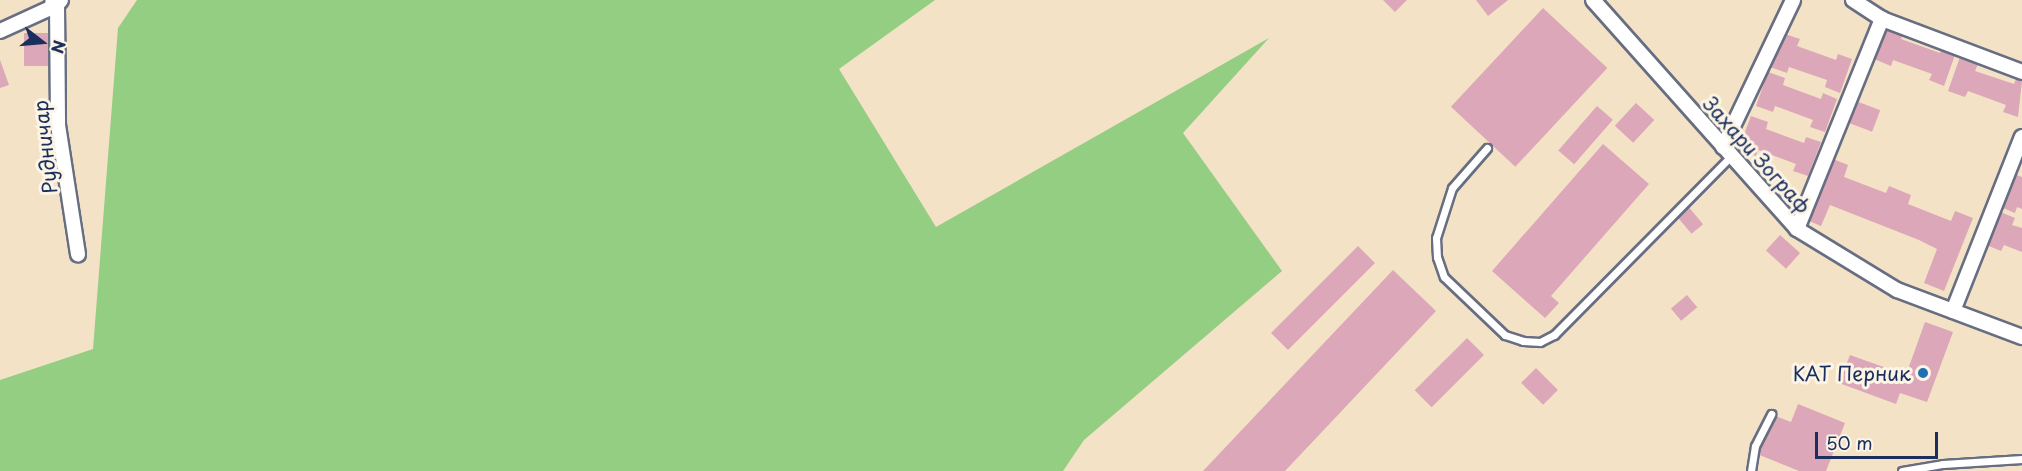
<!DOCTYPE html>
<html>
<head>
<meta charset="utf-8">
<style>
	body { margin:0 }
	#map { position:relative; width:2022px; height:471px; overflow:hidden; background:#f4e2c6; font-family:"Playpen Sans",sans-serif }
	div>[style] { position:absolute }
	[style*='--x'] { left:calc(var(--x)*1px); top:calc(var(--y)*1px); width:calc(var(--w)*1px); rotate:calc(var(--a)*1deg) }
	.green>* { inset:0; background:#93ce83 }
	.building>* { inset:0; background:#dba7b9; transform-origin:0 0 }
	.roads { filter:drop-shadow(2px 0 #676e82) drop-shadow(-2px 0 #676e82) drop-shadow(0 2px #676e82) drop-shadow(0 -2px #676e82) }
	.service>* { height:7px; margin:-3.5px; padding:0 3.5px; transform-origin:3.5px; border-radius:3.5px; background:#fff }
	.minor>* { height:14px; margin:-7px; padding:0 7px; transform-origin:7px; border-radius:7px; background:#fff }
	.dots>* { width:16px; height:16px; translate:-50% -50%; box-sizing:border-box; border:3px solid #fcf5e5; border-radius:50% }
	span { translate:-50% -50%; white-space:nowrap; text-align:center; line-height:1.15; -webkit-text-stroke:6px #fcf5e5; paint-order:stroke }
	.street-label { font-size:20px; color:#1b2f5e }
	.poi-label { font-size:20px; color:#1b2f5e }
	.right { translate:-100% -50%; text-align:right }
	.north { position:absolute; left:12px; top:12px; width:60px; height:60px; -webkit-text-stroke:4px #fcf5e5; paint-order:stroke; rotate:106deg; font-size:16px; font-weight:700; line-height:24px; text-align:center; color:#1b2f5e }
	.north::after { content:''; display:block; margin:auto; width:21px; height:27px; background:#1b2f5e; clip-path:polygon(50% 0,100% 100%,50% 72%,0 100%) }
	.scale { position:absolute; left:1815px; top:432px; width:123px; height:27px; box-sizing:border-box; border:3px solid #1b2f5e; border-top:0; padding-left:8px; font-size:18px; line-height:21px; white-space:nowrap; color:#1b2f5e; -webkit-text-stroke:4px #fcf5e5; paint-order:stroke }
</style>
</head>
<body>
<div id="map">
	<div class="green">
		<i style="clip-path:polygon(137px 0,935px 0,839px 69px,936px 227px,1269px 38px,1183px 133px,1282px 271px,1084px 440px,1063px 471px,0 471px,0 380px,93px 349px,118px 28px)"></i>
	</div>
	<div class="building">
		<i style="clip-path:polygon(1383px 0,1407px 0,1395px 12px)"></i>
		<i style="clip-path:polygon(1476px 0,1508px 0,1488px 16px)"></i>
		<i style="left:1543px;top:8px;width:88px;height:135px;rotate:43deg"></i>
		<i style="clip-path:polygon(1886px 26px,1904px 32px,1901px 39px,1940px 53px,1942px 47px,1956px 52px,1944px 86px,1929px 80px,1932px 74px,1893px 60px,1891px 66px,1874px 59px)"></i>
		<i style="left:24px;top:33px;width:24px;height:33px"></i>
		<i style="clip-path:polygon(1782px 33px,1800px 39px,1797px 46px,1836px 60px,1838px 54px,1852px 59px,1840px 93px,1825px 87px,1827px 80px,1789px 67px,1787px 73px,1770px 67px)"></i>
		<i style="clip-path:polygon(1960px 57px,1978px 64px,1975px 71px,2014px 84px,2016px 79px,2022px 81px,2018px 117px,2003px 112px,2006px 105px,1968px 91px,1965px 97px,1948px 91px)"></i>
		<i style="clip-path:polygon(0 60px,9px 85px,0 88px)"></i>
		<i style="clip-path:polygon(1768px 72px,1785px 78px,1783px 85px,1821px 99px,1823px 93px,1837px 99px,1825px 132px,1810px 127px,1813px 120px,1775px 106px,1773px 112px,1756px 106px)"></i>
		<i style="left:1856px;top:101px;width:26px;height:23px;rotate:21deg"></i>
		<i style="left:1636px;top:103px;width:25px;height:31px;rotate:43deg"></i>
		<i style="left:1597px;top:106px;width:21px;height:59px;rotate:41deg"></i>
		<i style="clip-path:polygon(1751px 116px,1768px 122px,1766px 129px,1804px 143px,1806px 137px,1821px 142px,1808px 176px,1793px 171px,1796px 164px,1758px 150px,1756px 156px,1738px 150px)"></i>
		<i style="clip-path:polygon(1603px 144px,1649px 184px,1551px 296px,1559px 303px,1545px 318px,1492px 271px)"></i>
		<i style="clip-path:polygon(1828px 157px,1848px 165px,1844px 177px,1886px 193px,1889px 186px,1911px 195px,1908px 204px,1951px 221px,1955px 211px,1973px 218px,1944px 291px,1924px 283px,1937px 249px,1919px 240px,1830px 205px,1821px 226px,1804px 219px)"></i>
		<i style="clip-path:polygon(2011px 173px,2022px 177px,2022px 209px,2017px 207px,2015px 213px,1998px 206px)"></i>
		<i style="left:1687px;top:205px;width:25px;height:15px;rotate:50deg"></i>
		<i style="clip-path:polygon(1998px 211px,2015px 218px,2012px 225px,2022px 228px,2022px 252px,2004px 245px,2001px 251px,1984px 244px)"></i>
		<i style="left:1780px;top:235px;width:27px;height:21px;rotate:42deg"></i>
		<i style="left:1358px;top:246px;width:24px;height:123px;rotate:45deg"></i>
		<i style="clip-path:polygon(1393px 270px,1436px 311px,1285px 471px,1203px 471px)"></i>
		<i style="left:1687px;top:295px;width:16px;height:21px;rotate:50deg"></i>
		<i style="clip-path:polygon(1925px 322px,1953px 332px,1927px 402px,1900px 393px,1896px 404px,1839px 383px,1850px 355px,1906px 375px)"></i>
		<i style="left:1467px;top:338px;width:24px;height:74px;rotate:45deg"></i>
		<i style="left:1536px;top:368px;width:31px;height:21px;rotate:45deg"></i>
		<i style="clip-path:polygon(1798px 404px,1845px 423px,1826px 471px,1799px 471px,1757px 454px,1773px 415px,1791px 422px)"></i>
	</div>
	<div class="roads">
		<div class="service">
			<i style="--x:1487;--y:148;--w:53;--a:131.2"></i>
			<i style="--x:1452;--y:188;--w:52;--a:107.7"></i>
			<i style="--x:1436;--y:238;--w:19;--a:87"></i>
			<i style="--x:1437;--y:257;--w:21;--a:71"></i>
			<i style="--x:1444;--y:277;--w:84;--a:43.6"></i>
			<i style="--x:1505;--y:335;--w:19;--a:18"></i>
			<i style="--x:1523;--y:341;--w:17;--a:3"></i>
			<i style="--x:1540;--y:342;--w:16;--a:-27"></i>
			<i style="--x:1554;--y:335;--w:252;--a:-45.3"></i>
			<i style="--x:1751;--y:471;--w:25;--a:-81"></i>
			<i style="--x:1755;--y:446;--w:36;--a:-63"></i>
			<i style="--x:1902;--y:471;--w:42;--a:-9.7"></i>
			<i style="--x:1943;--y:464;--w:79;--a:-3.6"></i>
		</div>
		<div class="minor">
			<i style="--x:61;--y:0;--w:6;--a:129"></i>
			<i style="--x:57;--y:5;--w:120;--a:89.5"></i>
			<i style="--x:58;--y:125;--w:131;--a:81.2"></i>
			<i style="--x:1593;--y:0;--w:307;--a:48.3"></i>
			<i style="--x:1797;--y:229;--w:117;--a:31.4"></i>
			<i style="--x:1897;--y:290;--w:134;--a:20.6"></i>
			<i style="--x:1853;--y:0;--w:35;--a:33"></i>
			<i style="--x:1882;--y:19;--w:150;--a:20.7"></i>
			<i style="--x:0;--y:31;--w:63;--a:-24.5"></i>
			<i style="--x:57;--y:5;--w:6;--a:-141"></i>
			<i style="--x:1723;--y:147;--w:163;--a:-64.5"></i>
			<i style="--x:1797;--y:229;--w:227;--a:-68"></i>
			<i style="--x:1953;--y:311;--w:187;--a:-68.4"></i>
		</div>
	</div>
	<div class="dots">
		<i style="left:1923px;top:373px;background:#1f6fb2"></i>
	</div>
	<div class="street-label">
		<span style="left:45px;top:147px;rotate:-96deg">Рудничар</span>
		<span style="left:1757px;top:155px;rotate:48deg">Захари Зограф</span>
	</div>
	<div class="poi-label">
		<span class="right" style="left:1911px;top:373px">КАТ Перник</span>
	</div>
	<div class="north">N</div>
	<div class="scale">50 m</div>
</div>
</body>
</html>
